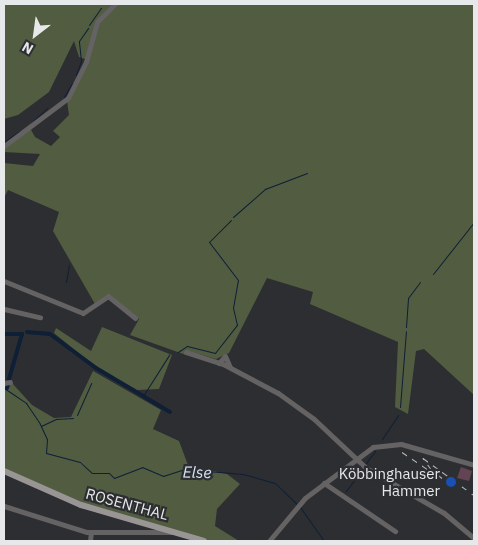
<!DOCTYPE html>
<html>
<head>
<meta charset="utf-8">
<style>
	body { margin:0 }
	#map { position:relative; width:478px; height:545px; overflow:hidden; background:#2d2e31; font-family:"IBM Plex Sans",sans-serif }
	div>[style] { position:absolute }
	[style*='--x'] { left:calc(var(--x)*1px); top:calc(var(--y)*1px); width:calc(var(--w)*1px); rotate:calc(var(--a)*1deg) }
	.green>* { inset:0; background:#515c41 }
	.stream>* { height:1px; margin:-0.5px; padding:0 0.5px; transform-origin:0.5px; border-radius:0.5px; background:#0e1f36 }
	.canal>* { height:4px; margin:-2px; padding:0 2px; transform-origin:2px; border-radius:2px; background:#0e1f36 }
	.building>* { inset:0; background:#634453 }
	.minor>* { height:5px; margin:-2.5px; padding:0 2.5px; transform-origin:2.5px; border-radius:2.5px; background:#646262 }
	.major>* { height:6px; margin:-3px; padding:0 3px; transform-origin:3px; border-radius:3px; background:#999594 }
	.rail>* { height:1px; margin-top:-0.5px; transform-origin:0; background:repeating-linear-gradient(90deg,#b7b8ba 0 6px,transparent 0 12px) }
	.dots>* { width:14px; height:14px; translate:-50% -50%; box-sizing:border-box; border:2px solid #2d2e31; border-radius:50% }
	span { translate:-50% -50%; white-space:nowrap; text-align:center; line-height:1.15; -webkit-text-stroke:4.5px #2d2e31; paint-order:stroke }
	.poi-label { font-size:15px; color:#e7e8ea }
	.right { translate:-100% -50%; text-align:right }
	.street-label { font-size:15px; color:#e7e8ea }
	.water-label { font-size:16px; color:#d5e4f8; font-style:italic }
	.frame { position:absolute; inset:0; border:5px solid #e7e8ea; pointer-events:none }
	.north { position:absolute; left:10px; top:10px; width:50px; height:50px; -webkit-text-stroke:4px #2d2e31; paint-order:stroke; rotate:210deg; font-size:14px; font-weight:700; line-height:20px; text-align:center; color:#e7e8ea }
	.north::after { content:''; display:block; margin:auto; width:18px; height:22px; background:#e7e8ea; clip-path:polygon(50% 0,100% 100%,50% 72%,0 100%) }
</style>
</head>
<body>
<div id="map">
	<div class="green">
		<i style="clip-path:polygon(4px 4px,474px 4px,474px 395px,424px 349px,416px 351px,408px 414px,395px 407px,398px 342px,310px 304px,313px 292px,267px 278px,229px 353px,216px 359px,189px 351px,186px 355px,130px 335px,139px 319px,107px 295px,95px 304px,53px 231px,59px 212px,8px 190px,4px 198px,4px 163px,33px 166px,40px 154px,4px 152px,4px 148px,30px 128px,35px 137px,51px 146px,60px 137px,53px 131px,69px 115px,67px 101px,88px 60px,79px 57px,74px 41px,49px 92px,18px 115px,4px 119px)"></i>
		<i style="clip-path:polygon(102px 327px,172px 355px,159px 389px,137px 390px,97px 368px,54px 333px,56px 328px,91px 351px)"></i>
		<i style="clip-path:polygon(93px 371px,161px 410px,153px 429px,179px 441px,188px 465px,227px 474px,240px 484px,217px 509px,215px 526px,239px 541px,210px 541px,82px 504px,4px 469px,5px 385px,12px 383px,32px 405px,54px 418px,71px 417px)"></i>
	</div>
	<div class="stream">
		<i style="--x:89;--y:25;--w:21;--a:-55"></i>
		<i style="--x:76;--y:75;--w:15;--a:-70"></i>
		<i style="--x:81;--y:61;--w:20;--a:-96"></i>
		<i style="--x:79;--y:41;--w:16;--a:-55"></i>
		<i style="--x:64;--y:97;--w:16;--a:-60"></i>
		<i style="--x:31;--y:123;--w:22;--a:-43"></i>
		<i style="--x:4;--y:142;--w:19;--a:-35"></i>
		<i style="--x:233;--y:217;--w:43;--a:-41.2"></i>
		<i style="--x:265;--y:189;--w:45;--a:-20.9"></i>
		<i style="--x:433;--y:274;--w:66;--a:-51.7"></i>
		<i style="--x:66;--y:282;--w:17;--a:-80"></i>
		<i style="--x:406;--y:327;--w:29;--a:-86"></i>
		<i style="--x:408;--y:298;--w:20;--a:-53"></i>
		<i style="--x:178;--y:352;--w:11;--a:-34"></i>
		<i style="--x:187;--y:346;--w:29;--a:14"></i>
		<i style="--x:215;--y:353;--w:36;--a:-52"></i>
		<i style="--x:237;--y:325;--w:17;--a:-103"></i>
		<i style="--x:233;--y:308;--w:28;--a:-80"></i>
		<i style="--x:238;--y:280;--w:48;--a:-127.3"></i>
		<i style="--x:209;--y:242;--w:31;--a:-45"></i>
		<i style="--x:4;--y:388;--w:27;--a:34"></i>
		<i style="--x:26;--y:403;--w:23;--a:56"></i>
		<i style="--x:39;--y:422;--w:19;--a:65"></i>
		<i style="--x:47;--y:439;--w:14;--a:94"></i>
		<i style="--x:46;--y:453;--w:35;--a:15"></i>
		<i style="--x:80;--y:462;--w:16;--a:43"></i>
		<i style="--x:92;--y:473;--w:17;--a:0"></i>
		<i style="--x:109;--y:473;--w:7;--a:45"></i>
		<i style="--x:114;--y:478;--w:30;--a:-21"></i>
		<i style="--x:142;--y:467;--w:23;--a:23"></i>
		<i style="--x:163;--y:476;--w:22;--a:-18"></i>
		<i style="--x:184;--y:469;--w:59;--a:4.8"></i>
		<i style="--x:243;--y:474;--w:33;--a:16"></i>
		<i style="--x:275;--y:483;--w:30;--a:44"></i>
		<i style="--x:143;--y:396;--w:49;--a:-57.6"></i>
		<i style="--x:400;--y:407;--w:76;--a:-85.5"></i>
		<i style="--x:77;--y:415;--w:35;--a:-66"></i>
		<i style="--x:41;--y:426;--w:17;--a:-25"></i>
		<i style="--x:56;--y:419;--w:17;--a:-3"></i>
		<i style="--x:382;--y:439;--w:29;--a:-56"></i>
		<i style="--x:366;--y:463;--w:15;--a:-53"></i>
		<i style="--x:346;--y:491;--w:26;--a:-53"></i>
		<i style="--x:300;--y:507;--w:42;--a:54.8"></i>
	</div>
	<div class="canal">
		<i style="--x:27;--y:332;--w:23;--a:5"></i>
		<i style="--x:50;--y:334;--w:57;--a:36.5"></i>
		<i style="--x:96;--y:368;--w:86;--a:30.7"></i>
		<i style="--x:4;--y:334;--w:18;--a:0"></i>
		<i style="--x:22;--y:334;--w:47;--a:106.1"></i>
		<i style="--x:7;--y:388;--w:3;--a:-72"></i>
	</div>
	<div class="building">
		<i style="clip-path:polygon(461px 467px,472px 471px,469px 481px,457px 478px)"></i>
	</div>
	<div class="minor">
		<i style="--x:4;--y:146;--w:80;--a:-36.9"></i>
		<i style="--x:68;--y:98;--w:40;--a:-63.4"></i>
		<i style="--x:86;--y:62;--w:41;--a:-74.6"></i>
		<i style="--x:97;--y:22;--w:25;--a:-45"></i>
		<i style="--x:4;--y:281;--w:85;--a:22.1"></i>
		<i style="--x:83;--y:313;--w:30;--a:-34"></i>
		<i style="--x:108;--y:296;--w:35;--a:39"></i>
		<i style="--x:4;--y:309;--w:37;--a:13"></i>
		<i style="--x:186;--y:352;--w:39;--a:18"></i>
		<i style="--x:223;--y:364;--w:62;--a:27.8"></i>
		<i style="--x:278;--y:393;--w:44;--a:35.8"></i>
		<i style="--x:314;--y:419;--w:71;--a:43.3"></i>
		<i style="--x:366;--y:468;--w:90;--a:30"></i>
		<i style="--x:444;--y:513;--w:39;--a:40"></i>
		<i style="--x:219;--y:363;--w:9;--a:-49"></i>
		<i style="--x:225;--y:356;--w:12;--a:66"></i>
		<i style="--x:4;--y:383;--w:6;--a:-9"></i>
		<i style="--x:324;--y:483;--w:86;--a:34.1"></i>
		<i style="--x:4;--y:506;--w:87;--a:17.4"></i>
		<i style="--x:87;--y:532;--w:87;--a:0"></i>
		<i style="--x:90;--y:541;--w:9;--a:-84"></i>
		<i style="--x:269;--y:541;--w:56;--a:-50.1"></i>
		<i style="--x:305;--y:498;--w:85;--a:-36.9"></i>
		<i style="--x:373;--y:447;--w:28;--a:-6"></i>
		<i style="--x:401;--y:444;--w:76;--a:16"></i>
	</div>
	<div class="major">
		<i style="--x:4;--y:471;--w:84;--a:23.8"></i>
		<i style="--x:81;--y:505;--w:128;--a:16.3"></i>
	</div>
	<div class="rail">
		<i style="--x:402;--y:452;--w:32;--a:34"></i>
		<i style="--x:442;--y:478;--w:14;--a:-141"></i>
		<i style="--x:431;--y:469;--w:14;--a:-126"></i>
		<i style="--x:423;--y:458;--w:63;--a:36"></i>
	</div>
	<div class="dots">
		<i style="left:451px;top:482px;background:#1a4fb4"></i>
	</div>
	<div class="poi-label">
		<span class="right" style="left:440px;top:482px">Köbbinghauser<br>Hammer</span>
	</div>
	<div class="street-label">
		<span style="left:127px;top:504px;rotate:15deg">ROSENTHAL</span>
	</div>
	<div class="water-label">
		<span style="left:197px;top:472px;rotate:1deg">Else</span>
	</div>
	<div class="frame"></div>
	<div class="north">N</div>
</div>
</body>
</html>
